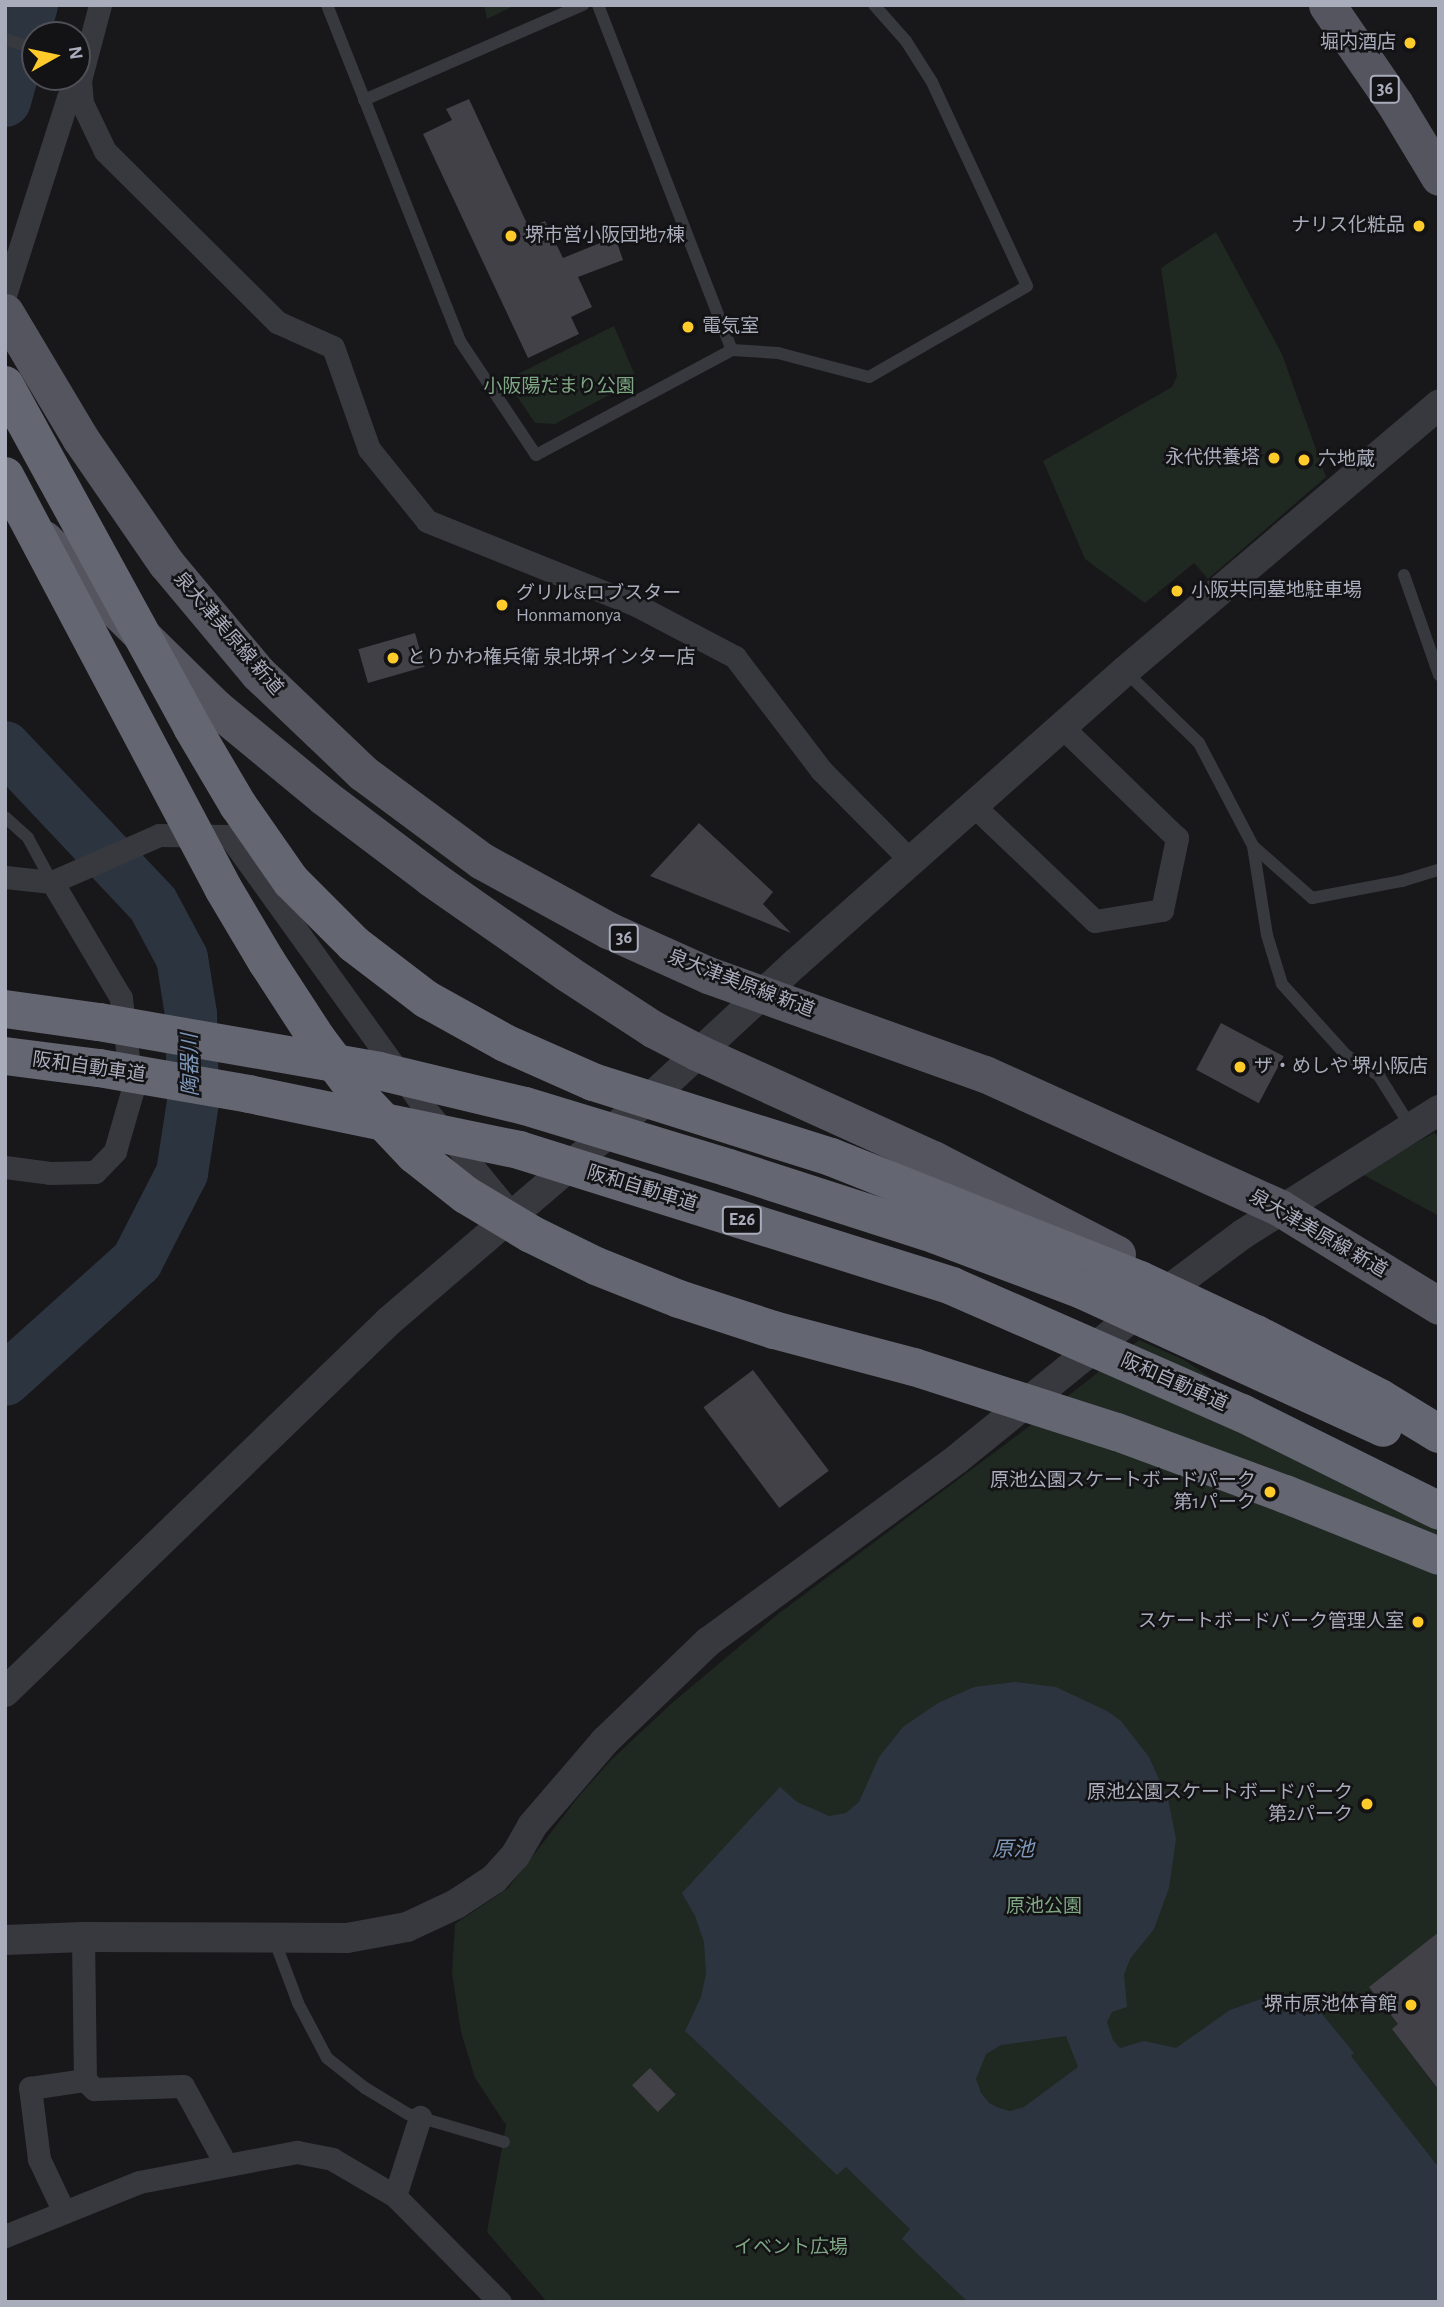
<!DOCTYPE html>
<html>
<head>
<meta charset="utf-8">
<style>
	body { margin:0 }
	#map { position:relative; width:1444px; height:2307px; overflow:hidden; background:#18171a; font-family:"Alegreya Sans","Noto Sans JP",sans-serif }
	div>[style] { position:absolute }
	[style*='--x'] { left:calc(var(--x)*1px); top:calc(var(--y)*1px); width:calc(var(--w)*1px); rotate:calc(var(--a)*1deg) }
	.green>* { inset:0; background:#1f2821 }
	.water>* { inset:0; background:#2c353f }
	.river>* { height:52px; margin:-26px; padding:0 26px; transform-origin:26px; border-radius:26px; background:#2c353f }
	.building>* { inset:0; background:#424147; transform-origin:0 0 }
	.service>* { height:12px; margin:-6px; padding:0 6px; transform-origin:6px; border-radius:6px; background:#38393f }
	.minor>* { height:23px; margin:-11.5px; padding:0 11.5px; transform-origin:11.5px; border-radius:11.5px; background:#38393f }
	.tertiary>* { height:30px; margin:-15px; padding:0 15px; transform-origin:15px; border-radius:15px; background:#38393f }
	.primary>* { height:37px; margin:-18.5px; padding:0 18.5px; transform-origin:18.5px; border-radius:18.5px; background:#54555f }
	.motorway-bridge>* { height:38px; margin:-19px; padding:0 19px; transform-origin:19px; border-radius:19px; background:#646671 }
	.dots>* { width:19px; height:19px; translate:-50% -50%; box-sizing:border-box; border:4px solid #131215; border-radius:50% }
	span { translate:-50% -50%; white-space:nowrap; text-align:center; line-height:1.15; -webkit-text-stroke:5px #131215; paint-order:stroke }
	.shield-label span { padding:2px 5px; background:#131215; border:2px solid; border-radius:5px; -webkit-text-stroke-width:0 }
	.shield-label { font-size:18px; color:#a9acbb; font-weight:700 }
	.poi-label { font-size:19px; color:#a9acbb }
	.right { translate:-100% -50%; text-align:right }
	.left { translate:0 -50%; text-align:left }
	.park-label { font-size:19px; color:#7ea784 }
	.street-label { font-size:19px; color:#a9acbb }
	.water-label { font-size:21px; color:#7d97b9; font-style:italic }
	.frame { position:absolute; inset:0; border:7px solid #a9acbb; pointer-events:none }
	.north { position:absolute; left:21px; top:21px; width:70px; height:70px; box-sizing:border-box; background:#131215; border:2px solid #4f5057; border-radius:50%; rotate:81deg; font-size:19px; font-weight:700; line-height:28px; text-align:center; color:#a9acbb }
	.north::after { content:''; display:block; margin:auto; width:24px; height:32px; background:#ffcb2a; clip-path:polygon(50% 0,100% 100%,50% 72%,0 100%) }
</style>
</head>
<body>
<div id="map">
	<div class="green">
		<i style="clip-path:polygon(484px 5px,516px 5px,487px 19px)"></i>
		<i style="clip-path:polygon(1216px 232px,1282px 354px,1326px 477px,1208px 579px,1194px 563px,1145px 603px,1085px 559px,1043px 461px,1172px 387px,1177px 376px,1161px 268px)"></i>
		<i style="clip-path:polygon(614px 326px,637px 380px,555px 424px,535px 423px,506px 380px)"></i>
		<i style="clip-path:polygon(1434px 1133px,1439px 1136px,1439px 1216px,1360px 1173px)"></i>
		<i style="clip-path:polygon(1139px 1340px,1184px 1360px,1439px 1531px,1439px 2302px,547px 2302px,487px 2232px,506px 2125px,475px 2078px,461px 2032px,452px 1973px,455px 1924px,508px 1888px,579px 1796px,611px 1760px,672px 1703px,778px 1614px,1035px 1422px)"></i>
	</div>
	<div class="water">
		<i style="clip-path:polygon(evenodd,1015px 1682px,1056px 1687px,1107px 1711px,1121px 1721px,1149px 1757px,1168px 1799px,1176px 1839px,1169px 1888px,1154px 1929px,1130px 1959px,1124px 1975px,1127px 2007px,1112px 2012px,1107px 2022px,1113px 2040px,1120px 2048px,1144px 2041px,1176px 2048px,1230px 2010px,1264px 1998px,1305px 1993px,1354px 2053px,1351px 2056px,1436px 2164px,1439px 2163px,1439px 2299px,1436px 2302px,968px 2302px,902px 2239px,910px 2229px,846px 2167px,837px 2175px,685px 2031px,701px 1997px,706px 1974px,704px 1942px,695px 1916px,682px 1893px,780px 1787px,797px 1802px,811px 1808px,829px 1816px,846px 1813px,859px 1802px,879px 1757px,903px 1727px,938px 1703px,974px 1687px,1015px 1682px,1066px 2036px,1078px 2067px,1024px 2107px,1010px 2111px,999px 2108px,989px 2103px,981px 2093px,976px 2079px,986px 2054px,1001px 2045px,1066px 2036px)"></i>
	</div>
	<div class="river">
		<i style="--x:5;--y:101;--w:100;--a:-74.3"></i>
		<i style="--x:5;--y:747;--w:216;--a:46.7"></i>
		<i style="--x:153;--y:904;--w:61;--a:61.8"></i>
		<i style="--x:182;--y:958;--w:57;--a:80.9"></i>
		<i style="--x:191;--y:1014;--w:88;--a:88.7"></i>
		<i style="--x:193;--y:1102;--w:72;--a:98.8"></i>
		<i style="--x:182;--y:1173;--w:99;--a:117.1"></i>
		<i style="--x:137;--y:1261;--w:178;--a:138"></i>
	</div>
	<div class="building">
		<i style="clip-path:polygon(469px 99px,529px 228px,545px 221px,563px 258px,615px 237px,623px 260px,578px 277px,592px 307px,571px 317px,579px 334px,528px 358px,423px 134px,452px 120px,446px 109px)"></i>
		<i style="left:415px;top:633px;width:35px;height:59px;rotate:74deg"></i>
		<i style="clip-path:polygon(699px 823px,773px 892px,763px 904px,791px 933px,650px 876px)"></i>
		<i style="left:1221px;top:1023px;width:71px;height:53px;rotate:28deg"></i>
		<i style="left:753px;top:1370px;width:126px;height:62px;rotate:53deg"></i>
		<i style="clip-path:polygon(1439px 1932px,1439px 2090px,1392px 2029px,1398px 2024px,1369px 1987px)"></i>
		<i style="left:650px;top:2068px;width:37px;height:25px;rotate:46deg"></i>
	</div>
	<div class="service">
		<i style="--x:327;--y:5;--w:361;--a:68.4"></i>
		<i style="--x:460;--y:341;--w:137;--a:56.3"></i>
		<i style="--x:536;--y:455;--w:222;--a:-28.2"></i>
		<i style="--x:732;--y:350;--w:46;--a:3.7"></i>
		<i style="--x:778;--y:353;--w:94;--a:14.8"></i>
		<i style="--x:869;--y:377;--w:182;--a:-29.9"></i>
		<i style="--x:1027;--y:286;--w:225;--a:-115"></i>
		<i style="--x:932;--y:82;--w:49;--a:-122.4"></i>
		<i style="--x:906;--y:41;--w:48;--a:-131.6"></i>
		<i style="--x:598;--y:5;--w:370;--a:68.8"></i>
		<i style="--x:5;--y:39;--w:32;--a:18"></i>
		<i style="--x:364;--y:100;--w:239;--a:-23.5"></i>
		<i style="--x:1404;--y:575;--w:106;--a:70.7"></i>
		<i style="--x:1126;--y:672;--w:102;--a:44.2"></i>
		<i style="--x:1199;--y:743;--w:116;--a:62.3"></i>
		<i style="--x:1253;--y:846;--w:90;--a:81.1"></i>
		<i style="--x:1267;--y:935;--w:51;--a:73"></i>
		<i style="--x:1282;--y:984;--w:96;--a:48"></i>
		<i style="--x:1346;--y:1055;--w:39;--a:32"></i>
		<i style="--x:1379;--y:1076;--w:60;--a:57.9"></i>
		<i style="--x:5;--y:817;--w:31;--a:42"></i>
		<i style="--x:28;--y:838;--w:50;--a:61.4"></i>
		<i style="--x:1253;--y:846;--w:79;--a:41.4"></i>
		<i style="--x:1312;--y:898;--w:92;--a:-10.7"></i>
		<i style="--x:1402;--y:881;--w:39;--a:-17"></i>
		<i style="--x:274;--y:1939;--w:68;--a:69.4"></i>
		<i style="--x:298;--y:2003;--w:62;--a:62.2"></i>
		<i style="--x:327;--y:2058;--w:48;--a:38.3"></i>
		<i style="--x:365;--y:2088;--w:50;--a:31.2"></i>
		<i style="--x:408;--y:2114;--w:100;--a:16.3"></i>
	</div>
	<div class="minor">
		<i style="--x:100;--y:5;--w:78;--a:104.9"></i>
		<i style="--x:80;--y:80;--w:23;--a:85"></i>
		<i style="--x:82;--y:103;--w:53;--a:64.4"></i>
		<i style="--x:105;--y:151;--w:243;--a:44.8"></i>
		<i style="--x:277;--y:322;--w:61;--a:24.1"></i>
		<i style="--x:333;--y:347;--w:108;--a:70.6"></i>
		<i style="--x:369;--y:449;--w:92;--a:51.1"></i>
		<i style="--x:427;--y:521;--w:227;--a:21.9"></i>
		<i style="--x:638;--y:606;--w:110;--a:27.7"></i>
		<i style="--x:735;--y:657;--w:142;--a:52.7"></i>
		<i style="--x:821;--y:770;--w:127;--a:45.3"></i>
		<i style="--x:5;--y:295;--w:207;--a:-72.3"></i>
		<i style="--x:68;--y:98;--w:22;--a:-56"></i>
		<i style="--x:973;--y:805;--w:168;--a:43.6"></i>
		<i style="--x:1095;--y:921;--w:68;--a:-9.3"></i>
		<i style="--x:1162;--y:910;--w:74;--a:-78.2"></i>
		<i style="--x:1177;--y:838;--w:160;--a:-136"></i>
		<i style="--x:5;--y:877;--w:47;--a:6.1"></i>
		<i style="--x:52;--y:882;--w:117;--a:-23.7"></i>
		<i style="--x:159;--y:835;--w:70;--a:0.8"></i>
		<i style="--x:229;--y:836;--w:327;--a:54.3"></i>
		<i style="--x:420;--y:1102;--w:139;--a:50.6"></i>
		<i style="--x:5;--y:1167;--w:45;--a:7.6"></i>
		<i style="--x:50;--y:1173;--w:45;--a:-1.3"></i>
		<i style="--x:95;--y:1172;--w:29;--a:-46"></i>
		<i style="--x:115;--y:1151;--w:61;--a:-73.9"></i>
		<i style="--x:132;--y:1092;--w:95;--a:-96.7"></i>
		<i style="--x:121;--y:998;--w:135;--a:-120.7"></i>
		<i style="--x:83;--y:1937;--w:143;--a:89.2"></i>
		<i style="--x:85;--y:2080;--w:13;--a:45"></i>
		<i style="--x:94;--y:2089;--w:89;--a:-1.9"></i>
		<i style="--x:183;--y:2086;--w:90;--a:61.4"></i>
		<i style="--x:395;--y:2196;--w:83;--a:-72.4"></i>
		<i style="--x:64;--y:2212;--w:59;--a:-115.3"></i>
		<i style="--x:39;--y:2159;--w:72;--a:-97.2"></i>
		<i style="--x:30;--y:2088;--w:56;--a:-8.3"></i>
		<i style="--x:5;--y:2236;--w:144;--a:-21.9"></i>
		<i style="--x:139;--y:2182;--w:161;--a:-10.8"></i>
		<i style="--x:297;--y:2152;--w:36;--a:11"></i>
		<i style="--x:332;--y:2159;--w:73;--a:30.4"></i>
		<i style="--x:395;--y:2196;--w:149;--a:45.3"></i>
	</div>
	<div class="tertiary">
		<i style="--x:5;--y:1692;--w:534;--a:-44.01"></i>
		<i style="--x:389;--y:1321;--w:361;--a:-40.6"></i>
		<i style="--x:663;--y:1086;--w:181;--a:-42.8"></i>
		<i style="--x:796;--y:963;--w:440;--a:-41.6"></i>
		<i style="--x:1125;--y:671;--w:412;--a:-40.3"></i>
		<i style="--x:5;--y:1940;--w:78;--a:-2.2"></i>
		<i style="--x:83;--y:1937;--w:264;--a:0.2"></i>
		<i style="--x:347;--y:1938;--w:61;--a:-10.4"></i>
		<i style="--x:407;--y:1927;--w:54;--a:-25.1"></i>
		<i style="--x:456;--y:1904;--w:45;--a:-33.3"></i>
		<i style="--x:494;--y:1879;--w:31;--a:-48"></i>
		<i style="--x:515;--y:1856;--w:34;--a:-60"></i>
		<i style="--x:532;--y:1826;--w:112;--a:-49.3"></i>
		<i style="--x:605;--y:1741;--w:143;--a:-43.9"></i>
		<i style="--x:708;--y:1642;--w:309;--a:-36.3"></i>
		<i style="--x:957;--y:1459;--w:230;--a:-39"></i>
		<i style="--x:1136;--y:1314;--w:134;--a:-36.8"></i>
		<i style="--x:1243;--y:1234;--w:232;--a:-32.3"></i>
	</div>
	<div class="primary">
		<i style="--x:1327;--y:5;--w:120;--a:55.5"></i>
		<i style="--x:1395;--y:104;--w:85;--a:58.9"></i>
		<i style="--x:5;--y:312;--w:147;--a:59.2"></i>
		<i style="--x:80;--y:438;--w:152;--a:55.5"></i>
		<i style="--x:166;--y:563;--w:143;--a:50.1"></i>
		<i style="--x:258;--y:673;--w:145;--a:43.6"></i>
		<i style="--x:363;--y:773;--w:148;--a:36.5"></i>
		<i style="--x:482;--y:861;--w:144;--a:28.7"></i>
		<i style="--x:608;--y:930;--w:110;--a:24.2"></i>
		<i style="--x:708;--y:975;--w:294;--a:19.7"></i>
		<i style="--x:985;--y:1074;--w:324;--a:24.4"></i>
		<i style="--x:1280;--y:1208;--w:187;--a:31.6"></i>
		<i style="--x:44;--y:539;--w:240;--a:44.5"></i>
		<i style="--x:215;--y:707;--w:141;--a:39.5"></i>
		<i style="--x:324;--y:797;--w:134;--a:37.1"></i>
		<i style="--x:431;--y:878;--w:166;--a:34.9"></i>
		<i style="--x:567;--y:973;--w:103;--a:33.1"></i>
		<i style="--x:653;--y:1029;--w:52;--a:27.6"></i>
		<i style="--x:699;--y:1053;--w:257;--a:24.4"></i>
		<i style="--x:933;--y:1159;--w:207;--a:27.3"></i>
	</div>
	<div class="motorway-bridge">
		<i style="--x:5;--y:385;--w:390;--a:61.3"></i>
		<i style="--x:192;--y:727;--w:91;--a:59.5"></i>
		<i style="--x:238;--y:805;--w:93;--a:55.1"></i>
		<i style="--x:291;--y:881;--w:89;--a:45"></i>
		<i style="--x:354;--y:944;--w:91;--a:37.4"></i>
		<i style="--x:426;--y:999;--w:90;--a:29.1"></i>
		<i style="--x:505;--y:1043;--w:96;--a:23.9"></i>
		<i style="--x:593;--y:1082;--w:250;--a:17.5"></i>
		<i style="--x:831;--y:1157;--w:333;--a:21.7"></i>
		<i style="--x:1140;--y:1280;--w:128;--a:25"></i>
		<i style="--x:1256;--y:1334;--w:140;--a:27.3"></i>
		<i style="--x:1380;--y:1398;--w:69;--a:31.4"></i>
		<i style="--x:5;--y:476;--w:466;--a:62.1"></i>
		<i style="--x:223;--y:888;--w:86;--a:59.3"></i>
		<i style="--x:267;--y:962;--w:92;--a:57"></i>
		<i style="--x:317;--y:1039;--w:75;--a:53.1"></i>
		<i style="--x:362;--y:1099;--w:76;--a:46.6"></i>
		<i style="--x:414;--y:1154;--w:66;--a:38.3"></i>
		<i style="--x:466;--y:1195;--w:76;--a:31"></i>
		<i style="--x:531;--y:1234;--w:72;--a:26.2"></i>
		<i style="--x:596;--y:1266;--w:89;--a:21.7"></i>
		<i style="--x:679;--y:1299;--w:100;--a:18.1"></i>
		<i style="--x:774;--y:1330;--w:145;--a:14.8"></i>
		<i style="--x:914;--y:1367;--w:213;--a:17.8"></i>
		<i style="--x:1117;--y:1432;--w:179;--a:20.3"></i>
		<i style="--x:1285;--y:1494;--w:166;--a:21.9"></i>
		<i style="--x:5;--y:1009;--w:95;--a:7.9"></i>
		<i style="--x:99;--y:1022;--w:284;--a:9.9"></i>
		<i style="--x:379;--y:1071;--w:150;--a:13.5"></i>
		<i style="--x:525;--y:1106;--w:213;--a:16.9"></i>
		<i style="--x:729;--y:1168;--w:218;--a:17.9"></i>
		<i style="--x:936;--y:1235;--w:156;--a:20.6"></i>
		<i style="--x:1082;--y:1290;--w:331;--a:24.6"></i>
		<i style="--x:5;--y:1056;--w:95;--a:7.3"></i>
		<i style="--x:99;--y:1068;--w:152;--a:9.8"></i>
		<i style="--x:249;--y:1094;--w:276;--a:11.7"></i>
		<i style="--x:519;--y:1150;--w:454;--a:17.4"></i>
		<i style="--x:952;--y:1286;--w:317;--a:23.7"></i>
		<i style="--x:1242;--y:1413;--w:220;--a:26.4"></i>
	</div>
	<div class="dots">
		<i style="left:1410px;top:43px;background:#ffcb2a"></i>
		<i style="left:1419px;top:226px;background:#ffcb2a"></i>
		<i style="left:511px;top:236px;background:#ffcb2a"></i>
		<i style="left:688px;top:327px;background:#ffcb2a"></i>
		<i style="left:1274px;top:458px;background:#ffcb2a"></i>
		<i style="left:1304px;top:460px;background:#ffcb2a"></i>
		<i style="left:1177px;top:591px;background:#ffcb2a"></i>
		<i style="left:502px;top:605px;background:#ffcb2a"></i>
		<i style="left:393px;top:658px;background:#ffcb2a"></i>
		<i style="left:1240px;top:1067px;background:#ffcb2a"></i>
		<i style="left:1270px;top:1492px;background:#ffcb2a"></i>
		<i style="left:1418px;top:1622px;background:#ffcb2a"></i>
		<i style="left:1367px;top:1804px;background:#ffcb2a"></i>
		<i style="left:1411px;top:2005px;background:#ffcb2a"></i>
	</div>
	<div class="shield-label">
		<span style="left:1385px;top:89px">36</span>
		<span style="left:624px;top:938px">36</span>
		<span style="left:742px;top:1220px">E26</span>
	</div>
	<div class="poi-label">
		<span class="right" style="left:1396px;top:43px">堀内酒店</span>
		<span class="right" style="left:1405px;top:226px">ナリス化粧品</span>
		<span class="left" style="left:525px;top:236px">堺市営小阪団地7棟</span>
		<span class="left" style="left:702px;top:327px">電気室</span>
		<span class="right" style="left:1260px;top:458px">永代供養塔</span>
		<span class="left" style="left:1318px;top:460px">六地蔵</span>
		<span class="left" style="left:1191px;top:591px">小阪共同墓地駐車場</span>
		<span class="left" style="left:516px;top:605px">グリル&amp;ロブスター<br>Honmamonya</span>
		<span class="left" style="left:407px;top:658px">とりかわ権兵衛 泉北堺インター店</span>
		<span class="left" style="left:1254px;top:1067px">ザ・めしや 堺小阪店</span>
		<span class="right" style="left:1256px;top:1492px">原池公園スケートボードパーク<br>第1パーク</span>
		<span class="right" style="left:1404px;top:1622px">スケートボードパーク管理人室</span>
		<span class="right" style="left:1353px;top:1804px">原池公園スケートボードパーク<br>第2パーク</span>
		<span class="right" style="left:1397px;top:2005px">堺市原池体育館</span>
	</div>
	<div class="park-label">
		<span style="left:559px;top:387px">小阪陽だまり公園</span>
		<span style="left:1044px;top:1907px">原池公園</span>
		<span style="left:791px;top:2248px">イベント広場</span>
	</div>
	<div class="street-label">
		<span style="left:228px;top:634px;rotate:49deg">泉大津美原線 新道</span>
		<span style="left:741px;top:984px;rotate:21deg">泉大津美原線 新道</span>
		<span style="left:89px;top:1068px;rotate:8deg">阪和自動車道</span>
		<span style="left:642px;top:1189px;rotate:17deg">阪和自動車道</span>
		<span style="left:1318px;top:1234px;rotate:30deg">泉大津美原線 新道</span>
		<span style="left:1174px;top:1383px;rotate:24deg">阪和自動車道</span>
	</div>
	<div class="water-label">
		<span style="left:191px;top:1065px;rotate:-91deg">陶器川</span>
		<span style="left:1013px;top:1850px">原池</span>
	</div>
	<div class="frame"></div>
	<div class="north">N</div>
</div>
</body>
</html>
